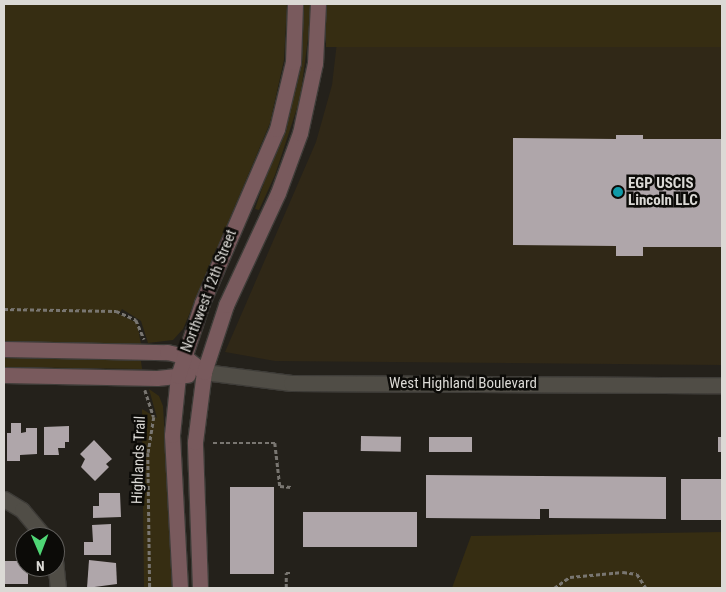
<!DOCTYPE html>
<html>
<head>
<meta charset="utf-8">
<style>
	body { margin:0 }
	#map { position:relative; width:726px; height:592px; overflow:hidden; background:#24211b; font-family:"Roboto Condensed",sans-serif }
	div>[style] { position:absolute }
	[style*='--x'] { left:calc(var(--x)*1px); top:calc(var(--y)*1px); width:calc(var(--w)*1px); rotate:calc(var(--a)*1deg) }
	.commercial>* { inset:0; background:#302817 }
	.green>* { inset:0; background:#362d12; transform-origin:0 0 }
	.building>* { inset:0; background:#afa6aa; transform-origin:0 0 }
	.path>* { height:2.5px; margin-top:-1.25px; transform-origin:0; background:repeating-linear-gradient(90deg,#797671 0 4px,transparent 0 6.5px) }
	.roads { filter:drop-shadow(1px 0 #3e3c38) drop-shadow(-1px 0 #3e3c38) drop-shadow(0 1px #3e3c38) drop-shadow(0 -1px #3e3c38) }
	.minor>* { height:15px; margin:-7.5px; padding:0 7.5px; transform-origin:7.5px; border-radius:7.5px; background:#504d46 }
	.secondary>* { height:15px; margin:-7.5px; padding:0 7.5px; transform-origin:7.5px; border-radius:7.5px; background:#795a5d }
	.dots>* { width:14px; height:14px; translate:-50% -50%; box-sizing:border-box; border:2px solid #0c0b08; border-radius:50% }
	span { translate:-50% -50%; white-space:nowrap; text-align:center; line-height:1.15; -webkit-text-stroke:5px #0c0b08; paint-order:stroke }
	.poi-label { font-size:15px; color:#dbd9d5; font-weight:700 }
	.left { translate:0 -50%; text-align:left }
	.street-label { font-size:15px; color:#dbd9d5 }
	.frame { position:absolute; inset:0; border:5px solid #dbd9d5; pointer-events:none }
	.north { position:absolute; left:15px; top:527px; width:50px; height:50px; box-sizing:border-box; background:#0c0b08; border:1px solid #5f5d5a; border-radius:50%; rotate:179deg; font-size:14px; font-weight:700; line-height:20px; text-align:center; color:#dbd9d5 }
	.north::after { content:''; display:block; margin:auto; width:18px; height:22px; background:#4fd675; clip-path:polygon(50% 0,100% 100%,50% 72%,0 100%) }
</style>
</head>
<body>
<div id="map">
	<div class="commercial">
		<i style="clip-path:polygon(722px 4px,722px 365px,275px 361px,225px 352px,316px 142px,332px 85px,337px 42px)"></i>
	</div>
	<div class="green">
		<i style="clip-path:polygon(4px 4px,287px 4px,284px 60px,270px 123px,183px 329px,173px 340px,148px 343px,141px 321px,122px 309px,119px 314px,137px 323px,141px 344px,4px 342px)"></i>
		<i style="clip-path:polygon(303px 4px,310px 4px,310px 24px,300px 99px,275px 175px,259px 210px,255px 209px,294px 95px,301px 55px)"></i>
		<i style="left:326px;top:4px;width:396px;height:43px"></i>
		<i style="clip-path:polygon(4px 358px,114px 359px,141px 361px,142px 369px,4px 367px)"></i>
		<i style="clip-path:polygon(149px 389px,159px 396px,163px 406px,174px 588px,144px 588px,142px 409px,157px 418px)"></i>
		<i style="clip-path:polygon(722px 532px,722px 588px,452px 588px,471px 536px)"></i>
	</div>
	<div class="building">
		<i style="clip-path:polygon(616px 135px,643px 135px,643px 139px,722px 139px,722px 247px,643px 247px,643px 256px,616px 256px,616px 246px,513px 245px,513px 138px,616px 139px)"></i>
		<i style="clip-path:polygon(11px 423px,21px 423px,21px 433px,26px 432px,26px 428px,37px 428px,37px 454px,20px 455px,20px 461px,7px 461px,7px 433px,11px 433px)"></i>
		<i style="clip-path:polygon(69px 426px,69px 442px,65px 442px,65px 448px,58px 448px,59px 455px,44px 455px,44px 427px)"></i>
		<i style="left:361px;top:436px;width:40px;height:15px;rotate:1deg"></i>
		<i style="left:429px;top:437px;width:43px;height:15px"></i>
		<i style="left:718px;top:437px;width:4px;height:15px"></i>
		<i style="clip-path:polygon(94px 440px,112px 459px,106px 464px,109px 467px,95px 481px,81px 467px,85px 459px,80px 454px)"></i>
		<i style="clip-path:polygon(426px 475px,666px 477px,666px 519px,549px 518px,549px 509px,540px 509px,540px 519px,426px 518px)"></i>
		<i style="left:681px;top:479px;width:41px;height:41px"></i>
		<i style="left:230px;top:487px;width:44px;height:87px"></i>
		<i style="clip-path:polygon(99px 493px,120px 493px,121px 517px,93px 518px,93px 506px,99px 506px)"></i>
		<i style="left:303px;top:512px;width:114px;height:35px"></i>
		<i style="clip-path:polygon(111px 524px,111px 555px,84px 555px,84px 542px,93px 542px,92px 525px)"></i>
		<i style="clip-path:polygon(89px 560px,116px 563px,117px 584px,87px 588px)"></i>
		<i style="clip-path:polygon(4px 561px,24px 561px,24px 569px,28px 569px,28px 584px,4px 584px)"></i>
	</div>
	<div class="path">
		<i style="--x:4;--y:309;--w:112;--a:1"></i>
		<i style="--x:116;--y:311;--w:22;--a:24"></i>
		<i style="--x:136;--y:320;--w:21;--a:67"></i>
		<i style="--x:145;--y:390;--w:28;--a:72"></i>
		<i style="--x:154;--y:417;--w:36;--a:99"></i>
		<i style="--x:148;--y:453;--w:135;--a:89.2"></i>
		<i style="--x:213;--y:443;--w:62;--a:0"></i>
		<i style="--x:275;--y:443;--w:43;--a:83.4"></i>
		<i style="--x:280;--y:486;--w:11;--a:5"></i>
		<i style="--x:286;--y:588;--w:15;--a:-90"></i>
		<i style="--x:286;--y:573;--w:4;--a:0"></i>
		<i style="--x:554;--y:588;--w:19;--a:-35"></i>
		<i style="--x:570;--y:577;--w:53;--a:-5.4"></i>
		<i style="--x:623;--y:572;--w:14;--a:8"></i>
		<i style="--x:637;--y:574;--w:17;--a:57"></i>
	</div>
	<div class="roads">
		<div class="minor">
			<i style="--x:204;--y:372;--w:88;--a:7.2"></i>
			<i style="--x:291;--y:383;--w:431;--a:0.3"></i>
			<i style="--x:4;--y:499;--w:21;--a:31"></i>
			<i style="--x:22;--y:510;--w:35;--a:50"></i>
			<i style="--x:55;--y:560;--w:28;--a:84"></i>
		</div>
		<div class="secondary">
			<i style="--x:4;--y:349;--w:163;--a:1.1"></i>
			<i style="--x:167;--y:352;--w:17;--a:13"></i>
			<i style="--x:184;--y:356;--w:26;--a:39"></i>
			<i style="--x:4;--y:375;--w:153;--a:1.1"></i>
			<i style="--x:157;--y:378;--w:31;--a:-6"></i>
			<i style="--x:180;--y:588;--w:153;--a:-93"></i>
			<i style="--x:172;--y:435;--w:59;--a:-84.2"></i>
			<i style="--x:178;--y:376;--w:77;--a:-71.8"></i>
			<i style="--x:202;--y:303;--w:189;--a:-66.7"></i>
			<i style="--x:277;--y:129;--w:69;--a:-76.6"></i>
			<i style="--x:293;--y:62;--w:58;--a:-88"></i>
			<i style="--x:200;--y:588;--w:146;--a:-92"></i>
			<i style="--x:195;--y:442;--w:71;--a:-82.7"></i>
			<i style="--x:204;--y:372;--w:71;--a:-71.8"></i>
			<i style="--x:226;--y:305;--w:123;--a:-65.1"></i>
			<i style="--x:278;--y:193;--w:64;--a:-69.9"></i>
			<i style="--x:300;--y:133;--w:72;--a:-77.9"></i>
			<i style="--x:315;--y:63;--w:59;--a:-87.1"></i>
		</div>
	</div>
	<div class="dots">
		<i style="left:618px;top:192px;background:#0f9aa8"></i>
	</div>
	<div class="poi-label">
		<span class="left" style="left:628px;top:192px">EGP USCIS<br>Lincoln LLC</span>
	</div>
	<div class="street-label">
		<span style="left:209px;top:291px;rotate:-69deg">Northwest 12th Street</span>
		<span style="left:463px;top:384px">West Highland Boulevard</span>
		<span style="left:139px;top:460px;rotate:-88deg">Highlands Trail</span>
	</div>
	<div class="frame"></div>
	<div class="north">N</div>
</div>
</body>
</html>
